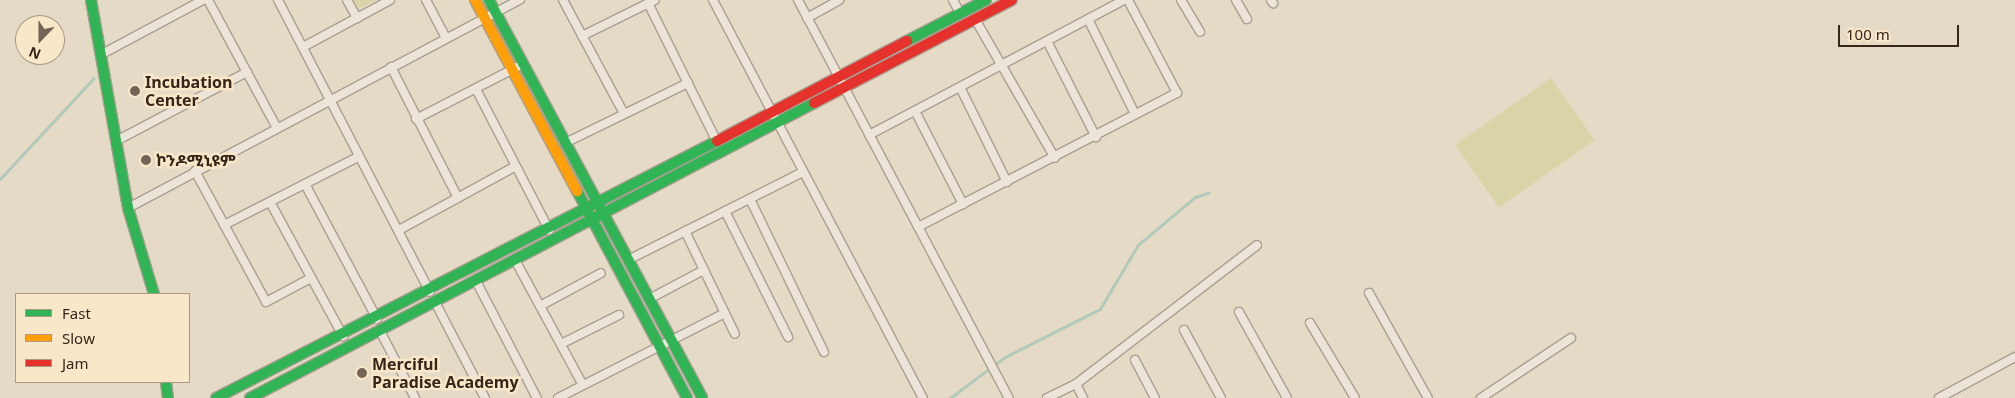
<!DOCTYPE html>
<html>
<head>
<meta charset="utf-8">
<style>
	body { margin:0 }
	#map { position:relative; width:2015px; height:398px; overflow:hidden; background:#e5dac6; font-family:Georgia,"Noto Sans Ethiopic",serif }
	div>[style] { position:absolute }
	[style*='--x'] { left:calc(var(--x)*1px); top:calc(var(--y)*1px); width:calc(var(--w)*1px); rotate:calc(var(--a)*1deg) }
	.green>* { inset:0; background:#d8d4a7; transform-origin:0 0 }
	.stream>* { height:2.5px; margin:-1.25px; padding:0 1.25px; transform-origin:1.25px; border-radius:1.25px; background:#b3c9ba }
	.roads { filter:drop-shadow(1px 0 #a99e90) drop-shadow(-1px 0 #a99e90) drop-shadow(0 1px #a99e90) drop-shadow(0 -1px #a99e90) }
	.street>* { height:8px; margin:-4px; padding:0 4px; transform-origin:4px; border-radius:4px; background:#ece4d9 }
	.fast>* { height:10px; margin:-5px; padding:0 5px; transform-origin:5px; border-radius:5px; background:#30b455 }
	.slow>* { height:10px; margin:-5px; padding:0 5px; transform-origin:5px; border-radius:5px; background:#ff9f0a }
	.jam>* { height:10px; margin:-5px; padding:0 5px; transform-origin:5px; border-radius:5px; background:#e5322d }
	.dots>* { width:14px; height:14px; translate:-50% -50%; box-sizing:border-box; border:2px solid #f9e7c9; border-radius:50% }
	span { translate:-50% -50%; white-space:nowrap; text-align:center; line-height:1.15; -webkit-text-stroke:5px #f9e7c9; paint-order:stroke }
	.poi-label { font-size:16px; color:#372519; font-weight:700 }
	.left { translate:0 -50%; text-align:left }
	.legend { position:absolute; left:15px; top:293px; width:175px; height:90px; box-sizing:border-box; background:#f9e7c9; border:1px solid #ab9983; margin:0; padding:6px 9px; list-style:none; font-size:15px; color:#372519 }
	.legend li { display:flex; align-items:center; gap:10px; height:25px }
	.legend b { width:25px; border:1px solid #ab9983 }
	.north { position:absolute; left:15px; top:15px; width:50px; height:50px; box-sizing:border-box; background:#f9e7c9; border:1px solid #ab9983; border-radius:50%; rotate:202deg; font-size:14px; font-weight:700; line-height:20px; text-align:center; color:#372519 }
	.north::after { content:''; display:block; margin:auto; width:18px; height:22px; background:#746456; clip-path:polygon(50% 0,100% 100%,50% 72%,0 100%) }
	.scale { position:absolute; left:1838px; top:25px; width:121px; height:22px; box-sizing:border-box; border:2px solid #372519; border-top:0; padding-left:6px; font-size:15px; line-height:18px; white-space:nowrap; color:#372519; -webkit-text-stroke:4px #f9e7c9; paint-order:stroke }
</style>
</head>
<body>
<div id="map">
	<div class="green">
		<i style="clip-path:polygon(351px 0,376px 0,356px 10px)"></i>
		<i style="left:1551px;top:78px;width:76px;height:117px;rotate:55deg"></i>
	</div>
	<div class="stream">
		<i style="--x:0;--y:179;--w:137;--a:-47.1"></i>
		<i style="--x:950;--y:398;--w:69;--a:-36.7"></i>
		<i style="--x:1005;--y:357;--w:106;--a:-26.8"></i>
		<i style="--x:1100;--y:309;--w:74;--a:-59.3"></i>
		<i style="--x:1138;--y:245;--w:75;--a:-40.1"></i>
		<i style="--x:1195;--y:197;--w:14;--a:-17"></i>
	</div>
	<div class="roads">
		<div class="street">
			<i style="--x:208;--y:0;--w:145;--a:61.7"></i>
			<i style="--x:278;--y:0;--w:329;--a:62.5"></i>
			<i style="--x:347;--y:0;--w:21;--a:61"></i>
			<i style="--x:426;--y:0;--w:43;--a:62.2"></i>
			<i style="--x:563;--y:0;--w:129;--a:61.8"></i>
			<i style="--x:713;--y:0;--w:450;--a:62.2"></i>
			<i style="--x:798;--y:0;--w:450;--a:62.1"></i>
			<i style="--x:953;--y:0;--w:15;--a:62"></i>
			<i style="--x:1181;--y:0;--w:37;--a:59"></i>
			<i style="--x:1236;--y:0;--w:22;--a:60"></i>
			<i style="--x:1271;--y:0;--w:4;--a:56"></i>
			<i style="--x:648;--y:3;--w:153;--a:63.6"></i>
			<i style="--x:807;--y:18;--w:37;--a:-29"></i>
			<i style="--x:975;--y:19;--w:160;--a:60.1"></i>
			<i style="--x:1088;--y:19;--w:106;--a:63.7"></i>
			<i style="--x:582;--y:36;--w:81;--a:-26.3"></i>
			<i style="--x:1047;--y:41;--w:108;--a:63"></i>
			<i style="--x:303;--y:47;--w:99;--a:-28.4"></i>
			<i style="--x:102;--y:54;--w:115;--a:-28.1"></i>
			<i style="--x:391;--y:67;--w:147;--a:62.9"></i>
			<i style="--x:960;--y:87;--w:106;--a:63.7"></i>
			<i style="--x:476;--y:89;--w:159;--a:62.6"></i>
			<i style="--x:915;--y:111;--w:105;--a:62.7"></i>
			<i style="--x:416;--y:119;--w:120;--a:-27.2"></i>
			<i style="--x:869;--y:135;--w:289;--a:-27.9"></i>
			<i style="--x:116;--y:141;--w:148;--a:-27.8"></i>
			<i style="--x:565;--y:143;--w:137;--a:-26"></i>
			<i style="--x:195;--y:171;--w:149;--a:61.5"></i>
			<i style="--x:266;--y:302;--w:51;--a:-28.1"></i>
			<i style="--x:305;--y:184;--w:153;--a:61.9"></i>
			<i style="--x:750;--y:199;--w:170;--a:64.2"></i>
			<i style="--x:270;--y:202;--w:153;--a:61.4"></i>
			<i style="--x:128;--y:208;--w:444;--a:-28"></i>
			<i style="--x:725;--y:211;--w:141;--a:63.4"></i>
			<i style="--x:224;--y:225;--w:150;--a:-26.9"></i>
			<i style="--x:918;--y:227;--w:292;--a:-27.4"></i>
			<i style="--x:1177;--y:93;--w:105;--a:-117.8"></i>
			<i style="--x:399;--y:230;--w:133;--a:-28.7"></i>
			<i style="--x:685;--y:231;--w:114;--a:64.1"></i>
			<i style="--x:515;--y:260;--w:142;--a:61.5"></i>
			<i style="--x:628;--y:260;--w:196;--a:-26.7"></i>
			<i style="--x:476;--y:281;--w:132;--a:62.5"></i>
			<i style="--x:1369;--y:293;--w:120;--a:60.7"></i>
			<i style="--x:649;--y:299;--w:62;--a:-27.8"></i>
			<i style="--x:435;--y:302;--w:108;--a:62.5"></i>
			<i style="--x:540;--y:306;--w:69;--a:-28.4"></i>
			<i style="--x:1239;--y:312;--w:98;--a:60.8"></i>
			<i style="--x:1310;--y:323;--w:87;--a:59"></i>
			<i style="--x:1184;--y:330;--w:77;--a:61.4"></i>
			<i style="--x:380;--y:331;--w:76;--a:62.4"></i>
			<i style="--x:561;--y:344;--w:65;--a:-26.6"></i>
			<i style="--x:1135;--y:360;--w:43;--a:62.2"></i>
			<i style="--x:1076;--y:384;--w:16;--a:63"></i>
			<i style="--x:558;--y:398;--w:187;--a:-27"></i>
			<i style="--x:1047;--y:398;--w:32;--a:-26"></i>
			<i style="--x:1076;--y:384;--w:228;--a:-37.5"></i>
			<i style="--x:1481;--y:398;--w:108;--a:-33.7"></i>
			<i style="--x:1939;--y:398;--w:86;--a:-28.3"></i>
		</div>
		<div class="fast">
			<i style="--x:91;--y:0;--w:211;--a:79.9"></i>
			<i style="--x:128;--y:208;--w:90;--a:73.2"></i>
			<i style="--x:489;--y:0;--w:451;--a:61.8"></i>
			<i style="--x:907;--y:41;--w:89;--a:-27.4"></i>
			<i style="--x:577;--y:191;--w:234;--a:62"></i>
			<i style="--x:166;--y:382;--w:16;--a:83"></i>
			<i style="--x:216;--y:398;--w:563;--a:-27.16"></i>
			<i style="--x:250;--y:398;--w:636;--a:-27.61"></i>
		</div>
		<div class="slow">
			<i style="--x:475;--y:0;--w:217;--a:61.9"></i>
		</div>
		<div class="jam">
			<i style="--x:814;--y:103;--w:223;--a:-27.5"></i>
			<i style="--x:717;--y:141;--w:215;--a:-27.8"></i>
		</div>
	</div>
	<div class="dots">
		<i style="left:135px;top:91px;background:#746456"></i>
		<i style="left:146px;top:160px;background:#746456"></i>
		<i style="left:362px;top:373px;background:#746456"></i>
	</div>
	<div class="poi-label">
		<span class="left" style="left:145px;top:91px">Incubation<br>Center</span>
		<span class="left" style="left:156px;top:160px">ኮንዶሚኒዩም</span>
		<span class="left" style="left:372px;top:373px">Merciful<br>Paradise Academy</span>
	</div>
	<ul class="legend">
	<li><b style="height:6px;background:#30b455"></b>Fast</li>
	<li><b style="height:6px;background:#ff9f0a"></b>Slow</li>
	<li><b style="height:6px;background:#e5322d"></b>Jam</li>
	</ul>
	<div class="north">N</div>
	<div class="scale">100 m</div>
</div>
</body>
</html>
